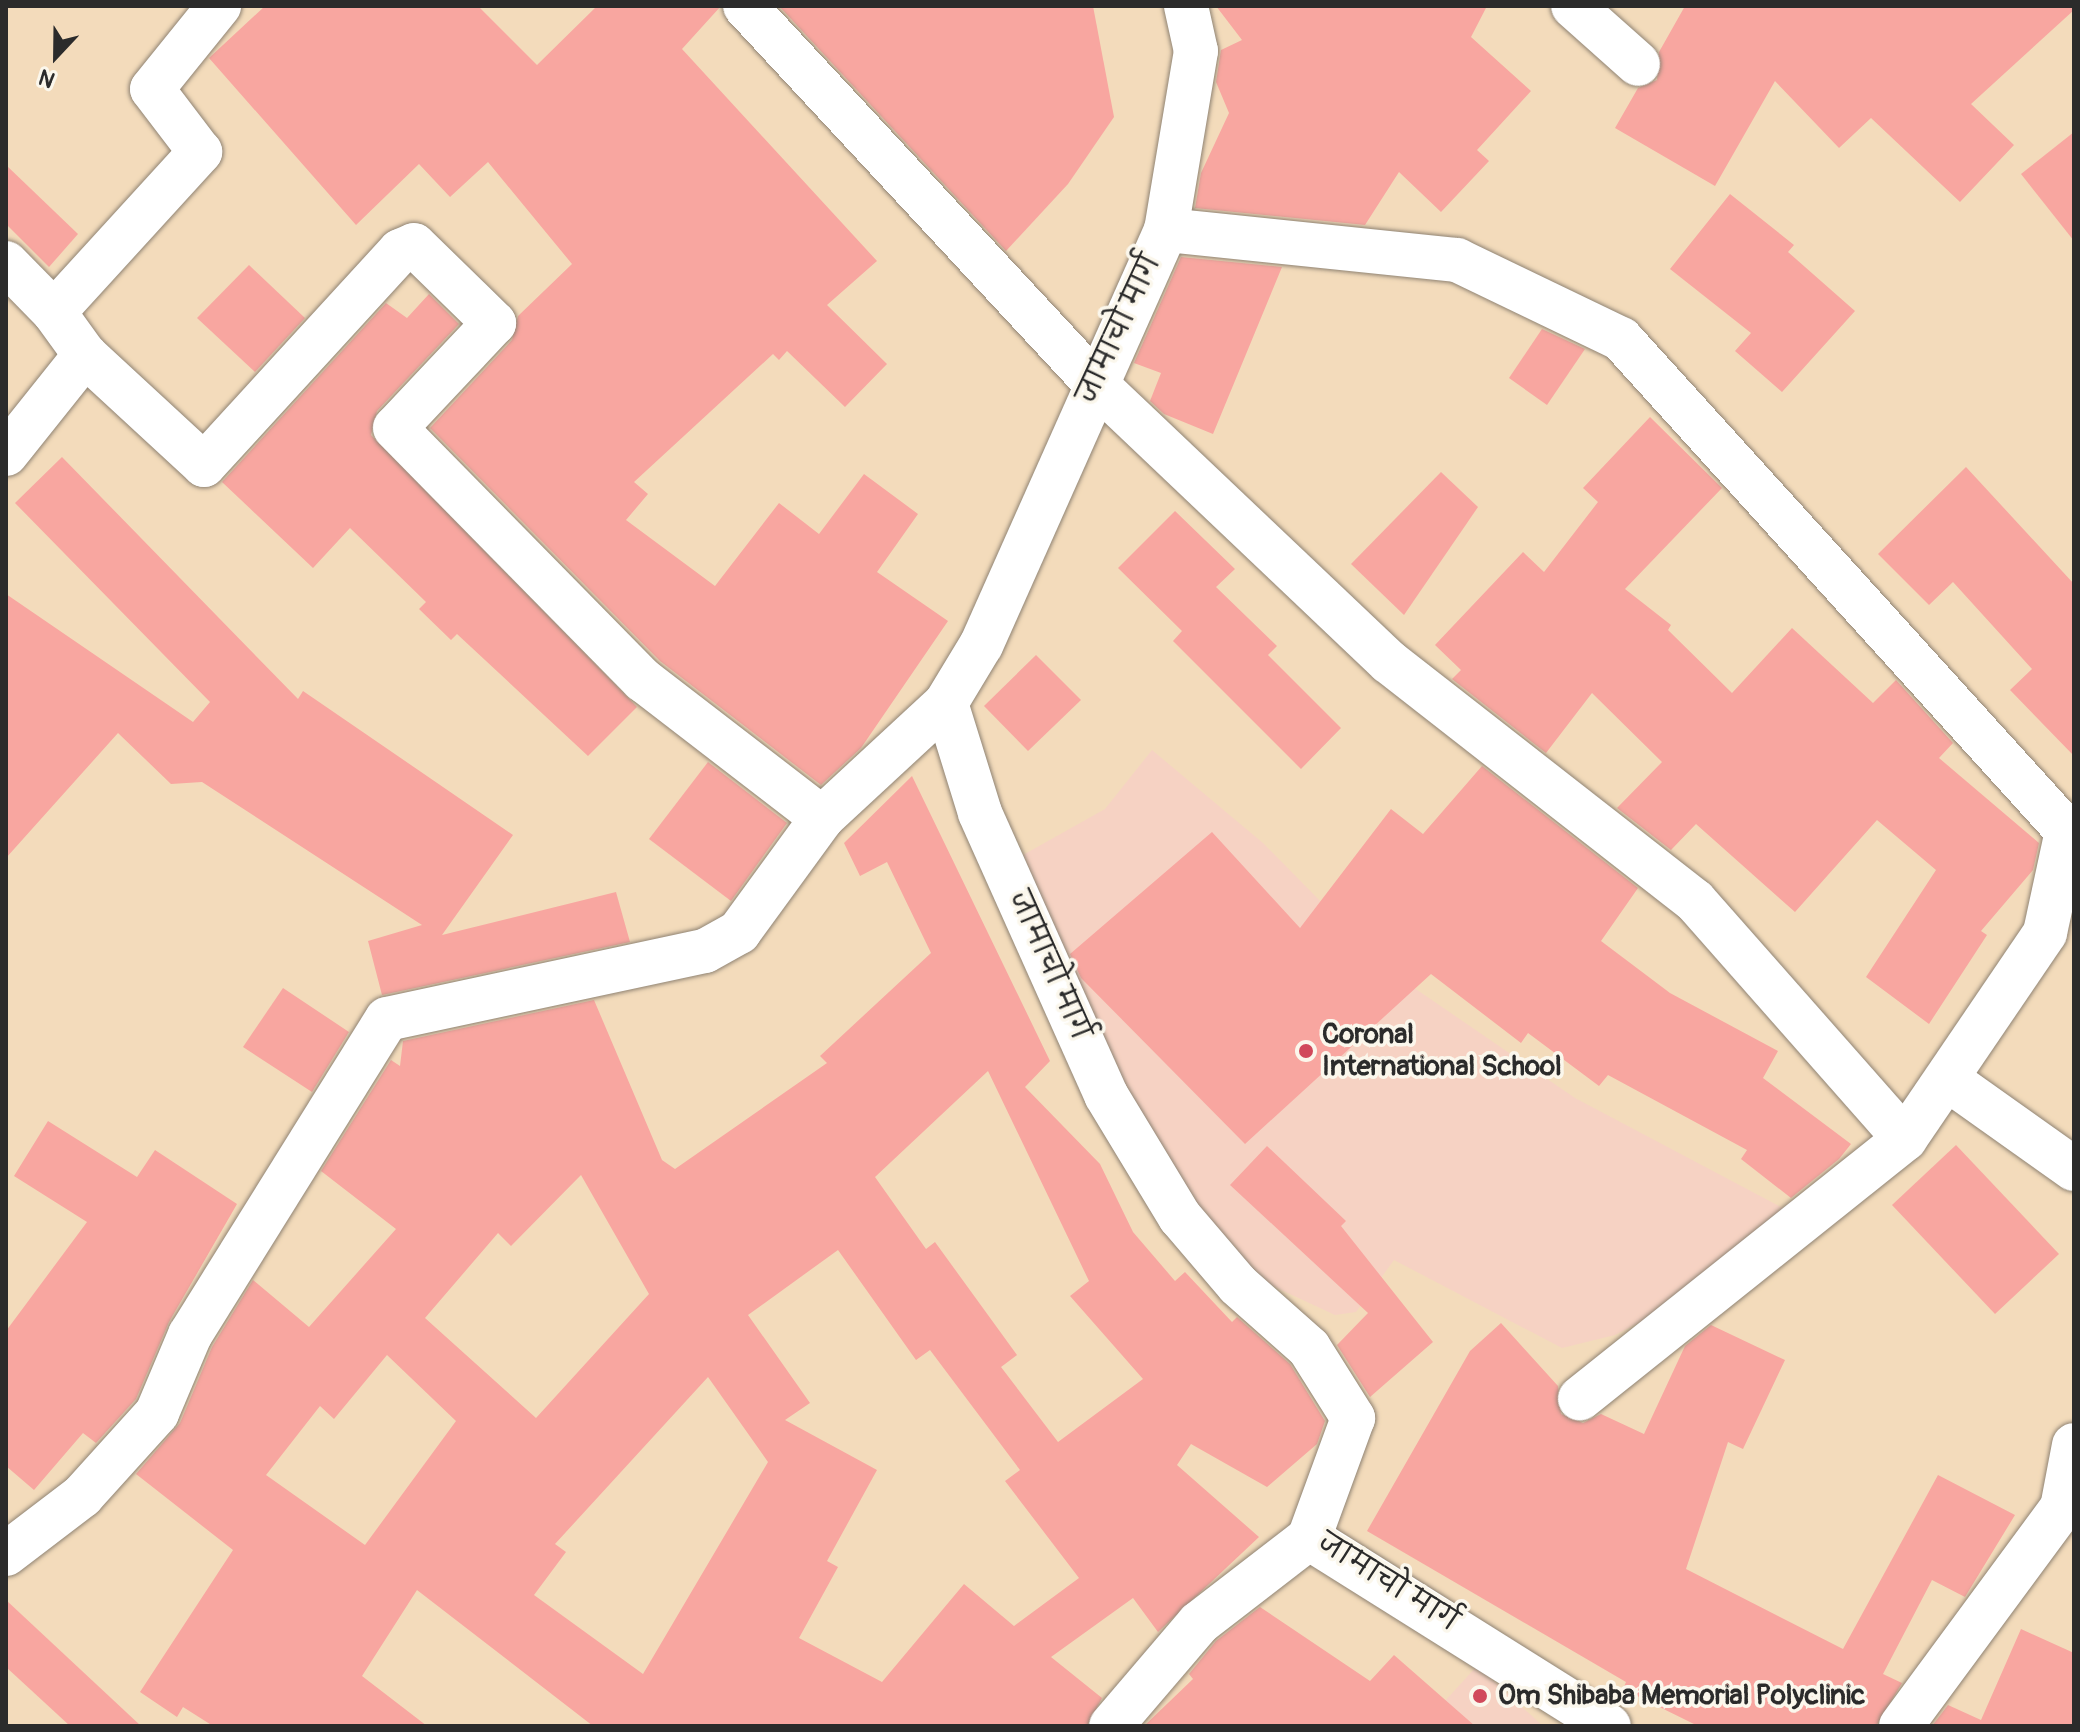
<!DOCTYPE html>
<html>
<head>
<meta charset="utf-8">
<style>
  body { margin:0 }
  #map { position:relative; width:2080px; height:1732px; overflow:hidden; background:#f3dbbb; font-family:Pangolin,"Playpen Sans Deva",sans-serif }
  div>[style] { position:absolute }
  .built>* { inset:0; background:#f6d2c3 }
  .building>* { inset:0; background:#f8a6a0 }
  .roads { filter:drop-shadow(0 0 2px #8f8373) drop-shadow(0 0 2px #8f8373) }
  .street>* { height:44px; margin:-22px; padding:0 22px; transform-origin:22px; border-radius:22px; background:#fff }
  .secondary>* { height:44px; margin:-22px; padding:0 22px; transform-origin:22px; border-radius:22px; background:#fff }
  .dots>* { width:22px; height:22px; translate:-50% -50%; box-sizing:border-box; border:4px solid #fbf7ec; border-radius:50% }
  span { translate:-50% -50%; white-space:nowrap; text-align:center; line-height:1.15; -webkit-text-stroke:7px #fbf7ec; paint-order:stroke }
  .street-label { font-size:28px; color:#2b2b2b }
  .poi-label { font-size:28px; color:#2b2b2b; font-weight:700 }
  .left { translate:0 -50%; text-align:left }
  .frame { position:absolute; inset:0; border:8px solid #2b2b2b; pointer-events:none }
  .north { position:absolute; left:16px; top:16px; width:80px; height:80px; -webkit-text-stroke:6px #fbf7ec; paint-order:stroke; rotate:202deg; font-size:22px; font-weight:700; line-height:32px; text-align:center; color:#2b2b2b }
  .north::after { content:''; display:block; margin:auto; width:28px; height:36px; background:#2b2b2b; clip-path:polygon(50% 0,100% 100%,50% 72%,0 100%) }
</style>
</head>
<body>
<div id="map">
  <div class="built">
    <i style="clip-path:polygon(1152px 750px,1263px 843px,1388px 970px,1575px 1098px,1798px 1216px,1711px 1285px,1615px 1335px,1562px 1348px,1394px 1260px,1356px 1312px,1335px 1315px,1260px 1280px,1179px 1226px,1023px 855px,1105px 809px)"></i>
    <i style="clip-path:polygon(1477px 1666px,1543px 1726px,1422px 1726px)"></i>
  </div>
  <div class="building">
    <i style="clip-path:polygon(265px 6px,478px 6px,537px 65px,597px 6px,721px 6px,682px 49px,877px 261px,827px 305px,887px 364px,845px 407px,787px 351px,779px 360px,773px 354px,634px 482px,648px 494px,626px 520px,715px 586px,779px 503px,819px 534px,864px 474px,918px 514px,877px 572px,948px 621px,861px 748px,821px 785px,660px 661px,430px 428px,512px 340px,518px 316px,572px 264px,488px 162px,450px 197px,419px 164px,356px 225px,209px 58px)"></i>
    <i style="clip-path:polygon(779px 6px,1093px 6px,1114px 117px,1068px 184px,1006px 251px)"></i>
    <i style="clip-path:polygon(1216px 6px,1487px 6px,1471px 37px,1531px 91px,1477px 150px,1489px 161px,1441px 212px,1399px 172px,1365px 225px,1195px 208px,1201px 173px,1229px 113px,1216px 82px,1221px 50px,1242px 40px)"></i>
    <i style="clip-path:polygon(1685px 6px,2074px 6px,2074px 10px,1971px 104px,2014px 145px,1960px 202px,1871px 118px,1839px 148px,1775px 81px,1715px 186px,1615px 128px,1638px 88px,1657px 80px,1659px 52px)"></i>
    <i style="clip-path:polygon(2074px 132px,2074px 241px,2021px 174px)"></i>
    <i style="clip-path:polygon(6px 165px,78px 234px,49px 267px,6px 224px)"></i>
    <i style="clip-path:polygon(1730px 194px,1794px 245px,1788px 252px,1855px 311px,1782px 392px,1735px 351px,1751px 333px,1670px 269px)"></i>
    <i style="clip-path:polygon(1181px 257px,1282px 267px,1213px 434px,1164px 414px,1150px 401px,1161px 373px,1134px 363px)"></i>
    <i style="clip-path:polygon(249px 265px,305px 318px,255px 372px,197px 318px)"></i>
    <i style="clip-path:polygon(429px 294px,459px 324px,377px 411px,371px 435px,637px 707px,588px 756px,457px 634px,451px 640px,419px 609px,426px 602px,350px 528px,313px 568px,222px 482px,386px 303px,407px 318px)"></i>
    <i style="clip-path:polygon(1542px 329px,1585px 349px,1547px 405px,1509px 378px)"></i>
    <i style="clip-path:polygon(1650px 417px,1722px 488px,1625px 589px,1671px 625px,1668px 630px,1732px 693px,1792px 628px,1873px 703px,1896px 680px,1953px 743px,1939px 758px,2039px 843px,2033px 870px,1981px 931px,1987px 935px,1929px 1024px,1866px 977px,1936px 870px,1877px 820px,1795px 912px,1696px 824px,1671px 850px,1617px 808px,1662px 762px,1592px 693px,1546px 753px,1452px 679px,1461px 670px,1435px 645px,1523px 552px,1544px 572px,1598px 502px,1583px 488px)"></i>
    <i style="clip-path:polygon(62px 457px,298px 699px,303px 691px,513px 835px,442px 935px,616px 892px,630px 942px,382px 995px,368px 941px,422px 925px,202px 782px,171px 784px,118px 733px,6px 858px,6px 594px,193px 722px,210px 702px,15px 503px)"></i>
    <i style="clip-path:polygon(1966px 467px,2074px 584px,2074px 756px,2010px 690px,2032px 669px,1953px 582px,1929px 605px,1878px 554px)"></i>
    <i style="clip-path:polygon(1441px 472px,1478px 507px,1404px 615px,1351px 564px)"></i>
    <i style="clip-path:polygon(1175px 511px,1235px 569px,1216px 587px,1277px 646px,1268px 655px,1341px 728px,1301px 769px,1173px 641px,1182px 631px,1118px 568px)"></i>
    <i style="clip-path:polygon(1036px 655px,1081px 700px,1028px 751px,984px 706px)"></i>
    <i style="clip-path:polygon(708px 762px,787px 823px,731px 901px,649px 839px)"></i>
    <i style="clip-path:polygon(1482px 766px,1638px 888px,1601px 941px,1670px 993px,1778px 1051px,1763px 1078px,1851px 1144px,1839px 1159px,1791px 1198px,1741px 1159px,1747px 1150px,1608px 1075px,1599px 1086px,1528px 1033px,1521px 1043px,1431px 974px,1245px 1144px,1081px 978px,1070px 954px,1212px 832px,1300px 928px,1391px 809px,1423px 834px)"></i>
    <i style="clip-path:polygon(evenodd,912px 776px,1050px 1061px,1025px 1087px,1100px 1164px,1133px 1232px,1175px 1281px,1185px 1272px,1232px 1322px,1237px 1317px,1290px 1364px,1325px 1421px,1317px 1444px,1267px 1487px,1191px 1444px,1177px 1465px,1259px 1537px,1158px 1632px,1133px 1598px,1051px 1657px,1102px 1698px,1087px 1726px,593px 1726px,417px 1590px,362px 1676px,427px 1726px,213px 1726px,183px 1707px,177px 1717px,140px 1692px,233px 1550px,136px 1474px,180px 1423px,212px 1347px,253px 1280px,309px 1327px,396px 1229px,321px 1171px,391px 1060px,400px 1066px,403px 1041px,594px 1000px,662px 1160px,675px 1169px,827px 1063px,820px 1056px,931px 953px,887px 862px,860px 876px,844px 843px,912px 776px,988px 1071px,1089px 1281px,1070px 1296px,1143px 1379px,1058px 1442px,1001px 1367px,1017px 1355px,935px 1242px,926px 1249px,875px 1177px,988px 1071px,912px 776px,581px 1175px,649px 1294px,536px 1418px,425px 1318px,498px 1233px,511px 1246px,581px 1175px,912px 776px,838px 1250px,916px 1360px,930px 1350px,1020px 1470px,1005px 1481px,1079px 1578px,1014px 1626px,964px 1584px,882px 1682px,799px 1638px,838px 1567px,827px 1561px,877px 1470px,785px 1420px,810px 1403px,748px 1315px,838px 1250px,912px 776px,387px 1355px,456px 1421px,365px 1545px,266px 1475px,320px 1406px,334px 1419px,387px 1355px,912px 776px,708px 1377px,768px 1462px,643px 1674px,534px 1595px,566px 1552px,555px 1544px,708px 1377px)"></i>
    <i style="clip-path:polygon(283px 988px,349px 1032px,312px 1092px,243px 1047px)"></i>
    <i style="clip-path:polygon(48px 1121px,137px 1177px,155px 1150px,237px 1204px,169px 1322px,136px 1399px,96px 1443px,83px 1433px,34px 1490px,6px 1466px,6px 1331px,87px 1222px,14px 1176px)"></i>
    <i style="clip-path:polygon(1956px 1145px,2059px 1254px,1995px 1314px,1892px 1205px)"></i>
    <i style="clip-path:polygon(1267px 1146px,1346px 1221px,1341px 1226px,1433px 1342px,1370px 1397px,1337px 1345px,1368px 1313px,1230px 1185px)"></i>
    <i style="clip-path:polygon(1501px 1323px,1558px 1386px,1561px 1414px,1583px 1423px,1601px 1414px,1644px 1434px,1685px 1346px,1711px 1325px,1785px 1360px,1743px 1449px,1728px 1442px,1686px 1569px,1843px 1649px,1938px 1475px,2015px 1515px,1965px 1597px,1932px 1580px,1883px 1674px,1902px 1683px,1876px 1726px,1698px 1726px,1623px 1689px,1626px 1682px,1367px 1531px,1470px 1351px)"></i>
    <i style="clip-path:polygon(6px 1600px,141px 1726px,70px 1726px,6px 1667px)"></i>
    <i style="clip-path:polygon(1260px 1607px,1370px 1681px,1394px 1655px,1475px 1726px,1144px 1726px,1193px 1679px,1189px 1674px,1216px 1641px)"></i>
    <i style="clip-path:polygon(2021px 1629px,2074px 1653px,2074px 1726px,1932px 1726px,1948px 1705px,1981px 1720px)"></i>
  </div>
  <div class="roads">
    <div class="street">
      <i style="left:745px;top:6px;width:514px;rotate:47.13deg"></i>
      <i style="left:1095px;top:383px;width:405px;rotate:43.5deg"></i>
      <i style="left:1389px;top:662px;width:388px;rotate:38deg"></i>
      <i style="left:1695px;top:901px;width:317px;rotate:48.6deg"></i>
      <i style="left:1573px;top:6px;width:87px;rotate:41.7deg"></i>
      <i style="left:1166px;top:230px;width:293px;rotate:5.9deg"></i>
      <i style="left:1457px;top:260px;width:182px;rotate:25.7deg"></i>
      <i style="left:1621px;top:339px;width:664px;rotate:47.81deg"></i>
      <i style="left:2067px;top:831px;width:104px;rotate:102.2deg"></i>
      <i style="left:2045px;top:933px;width:249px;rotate:124.2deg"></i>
      <i style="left:1905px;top:1139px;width:416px;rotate:141.4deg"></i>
      <i style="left:6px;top:263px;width:69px;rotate:45.6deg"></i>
      <i style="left:85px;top:355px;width:162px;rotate:42.7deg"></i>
      <i style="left:204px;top:465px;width:290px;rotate:-47.5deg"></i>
      <i style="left:400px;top:251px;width:15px;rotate:-23deg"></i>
      <i style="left:414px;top:245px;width:112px;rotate:44.3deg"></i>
      <i style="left:494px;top:323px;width:144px;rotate:133.3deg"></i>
      <i style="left:395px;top:428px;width:354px;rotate:45.5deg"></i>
      <i style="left:643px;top:680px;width:226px;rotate:37.6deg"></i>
      <i style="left:6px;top:454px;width:127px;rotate:-51.4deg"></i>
      <i style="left:85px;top:355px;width:53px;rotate:-125.8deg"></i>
      <i style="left:54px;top:312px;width:217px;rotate:-47.6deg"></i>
      <i style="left:200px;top:152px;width:79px;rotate:-127.3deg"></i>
      <i style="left:152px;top:89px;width:107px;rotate:-51.1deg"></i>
      <i style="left:1950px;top:1081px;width:152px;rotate:35.4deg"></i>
      <i style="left:6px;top:1554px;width:96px;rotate:-37.3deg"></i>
      <i style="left:82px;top:1496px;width:112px;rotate:-47.9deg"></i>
      <i style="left:157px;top:1413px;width:85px;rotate:-67.1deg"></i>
      <i style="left:190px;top:1335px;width:372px;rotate:-58.1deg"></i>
      <i style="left:387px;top:1019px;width:325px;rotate:-12.1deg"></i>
      <i style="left:705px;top:951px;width:39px;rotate:-29deg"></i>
      <i style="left:739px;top:932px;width:141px;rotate:-53.9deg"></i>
      <i style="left:822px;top:818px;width:169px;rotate:-42.8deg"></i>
      <i style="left:1111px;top:1726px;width:135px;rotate:-49.5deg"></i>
      <i style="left:1199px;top:1623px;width:139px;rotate:-37.7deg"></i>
      <i style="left:1901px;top:1726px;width:271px;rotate:-53.6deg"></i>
      <i style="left:2062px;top:1508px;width:64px;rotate:-79.2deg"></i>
    </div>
    <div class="secondary">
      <i style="left:1186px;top:6px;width:46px;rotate:77.5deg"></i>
      <i style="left:1196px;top:51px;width:181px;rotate:99.5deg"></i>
      <i style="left:1166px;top:230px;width:454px;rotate:114deg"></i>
      <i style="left:981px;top:645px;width:68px;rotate:121.1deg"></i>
      <i style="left:946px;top:703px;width:115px;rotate:72.8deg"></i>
      <i style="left:980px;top:813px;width:309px;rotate:65.9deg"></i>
      <i style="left:1106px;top:1095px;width:143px;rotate:58.8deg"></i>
      <i style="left:1180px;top:1217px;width:89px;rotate:49.5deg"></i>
      <i style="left:1238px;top:1285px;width:95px;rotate:41.6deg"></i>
      <i style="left:1309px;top:1348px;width:83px;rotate:57.8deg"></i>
      <i style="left:1353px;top:1418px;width:128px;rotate:110.1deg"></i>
      <i style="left:1309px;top:1538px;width:354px;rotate:32.1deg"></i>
    </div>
  </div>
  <div class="dots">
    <i style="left:1306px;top:1051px;background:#d1495b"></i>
    <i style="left:1480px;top:1696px;background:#d1495b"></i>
  </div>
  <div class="street-label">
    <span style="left:1120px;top:329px;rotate:-65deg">जामाचो मार्ग</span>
    <span style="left:1049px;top:966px;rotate:66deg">जामाचो मार्ग</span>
    <span style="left:1388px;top:1583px;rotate:32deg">जामाचो मार्ग</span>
  </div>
  <div class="poi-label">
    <span class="left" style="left:1322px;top:1051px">Coronal<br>International School</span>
    <span class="left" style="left:1498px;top:1696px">Om Shibaba Memorial Polyclinic</span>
  </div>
  <div class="frame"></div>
  <div class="north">N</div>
</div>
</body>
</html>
